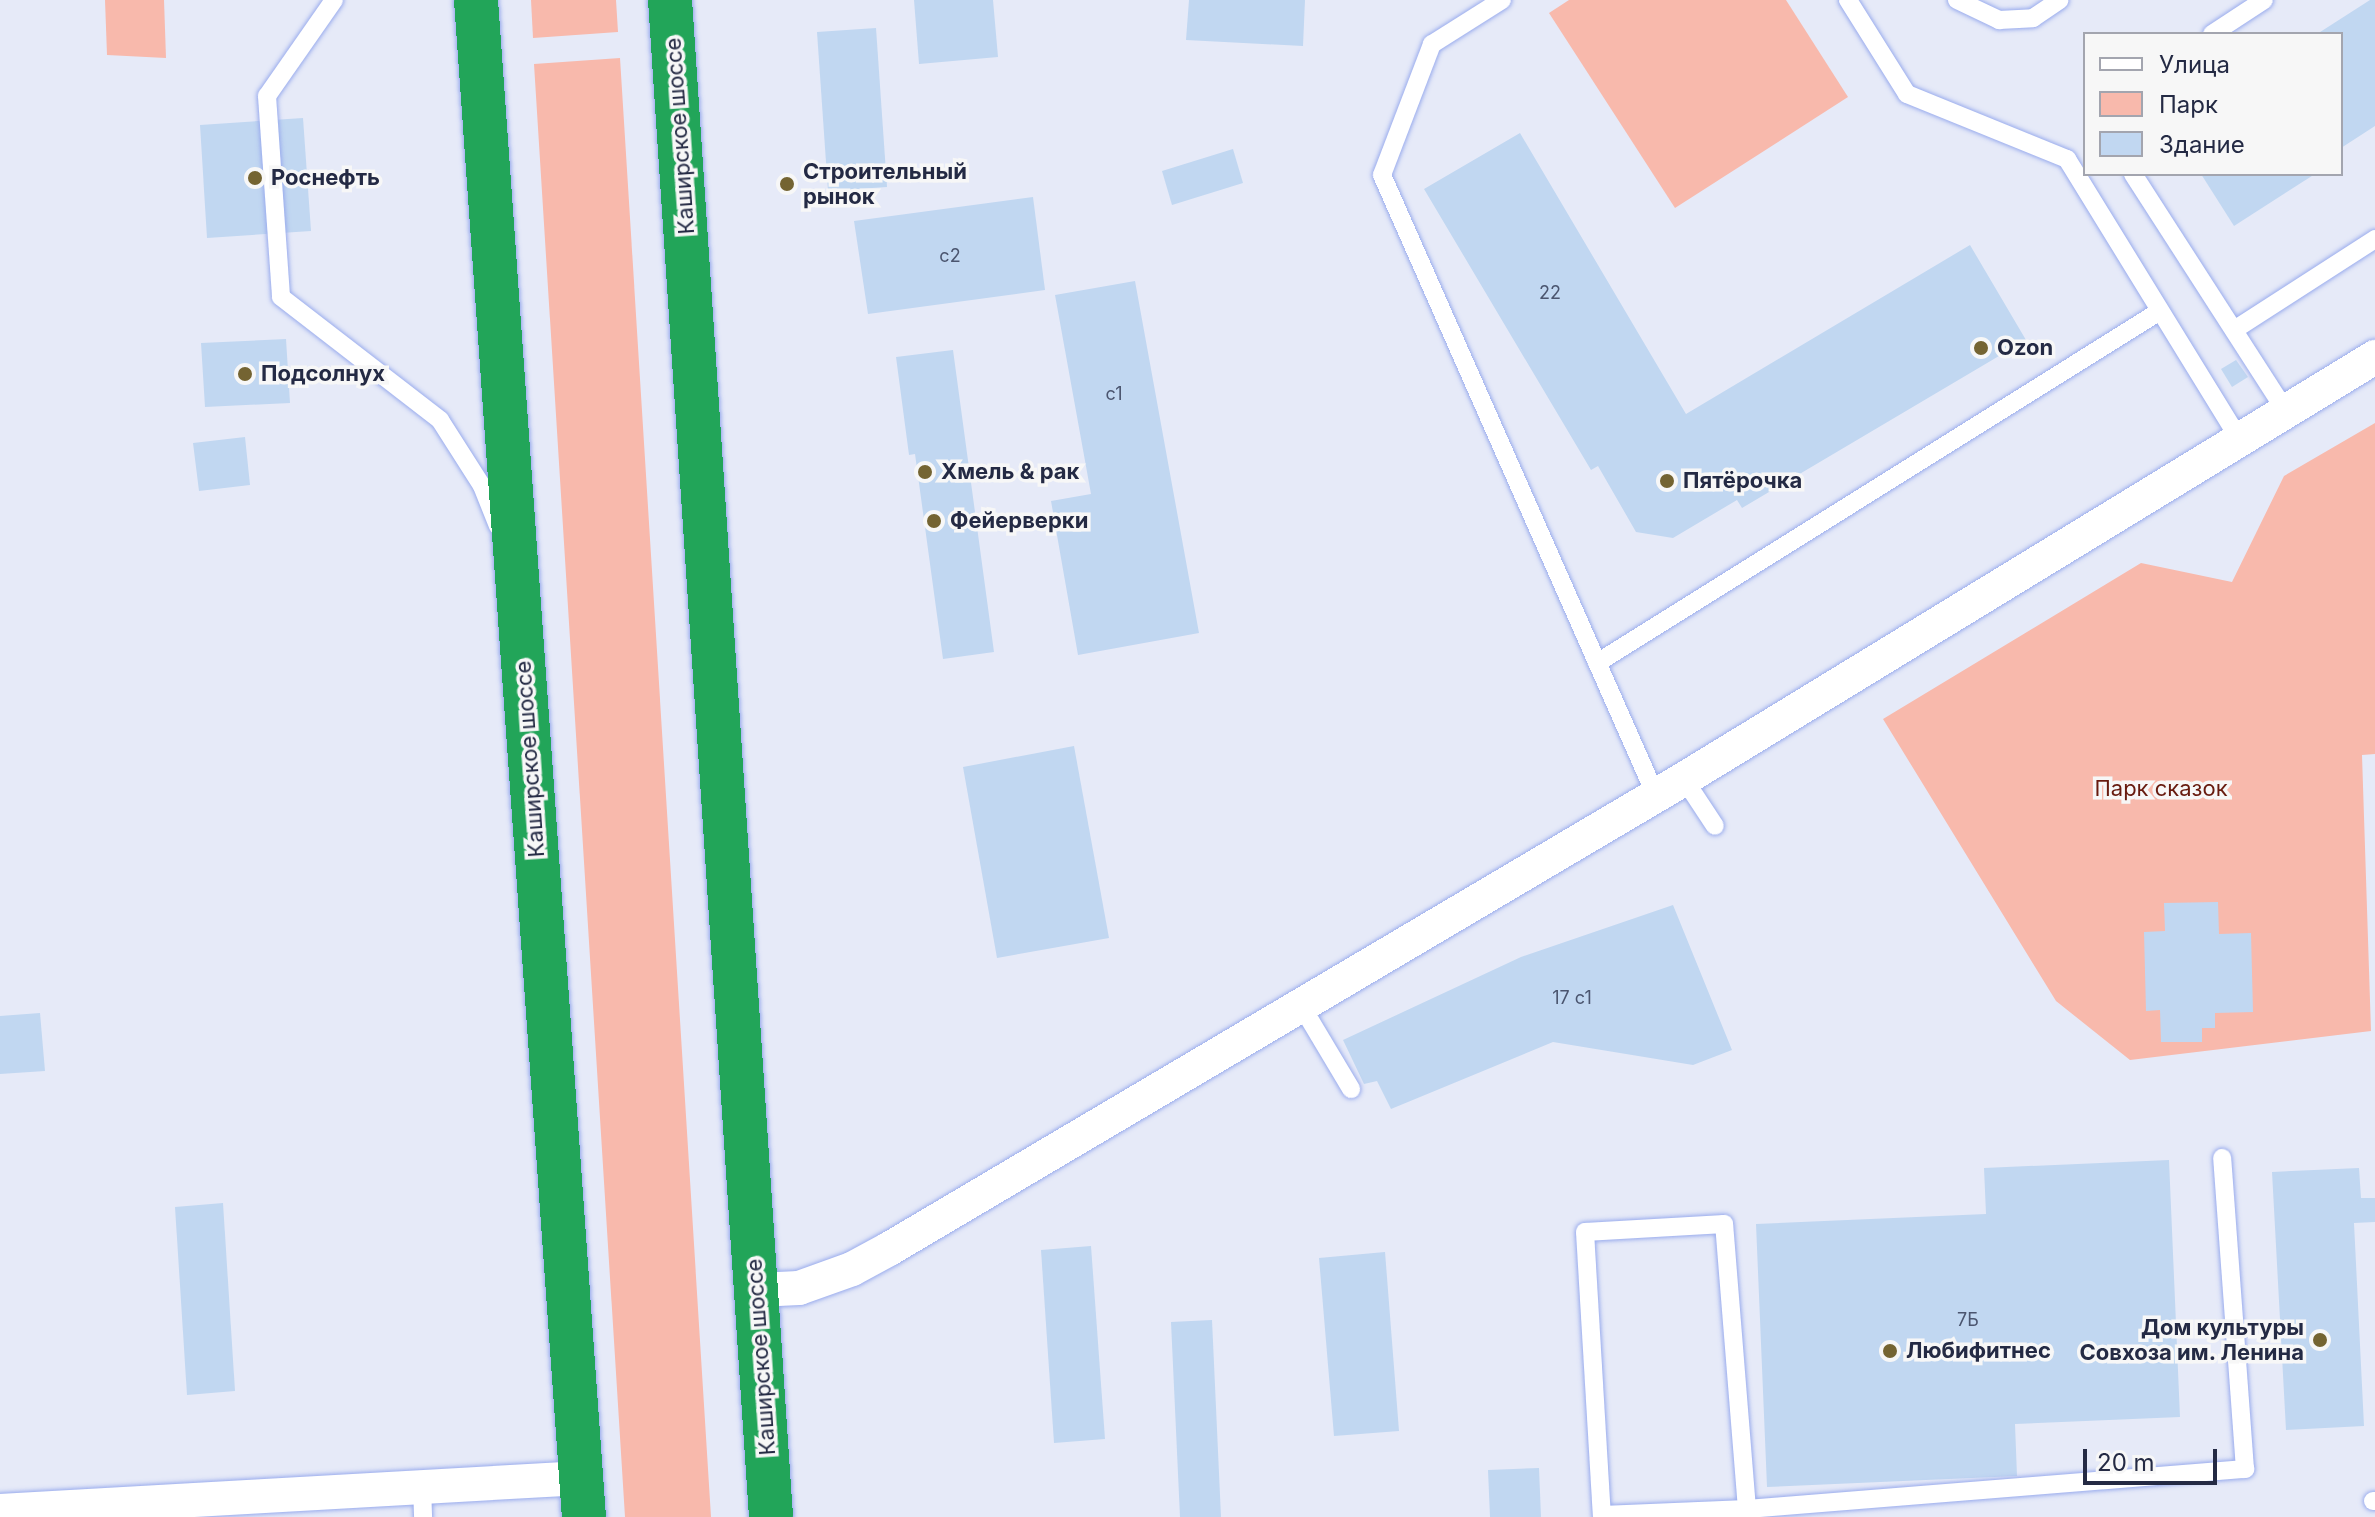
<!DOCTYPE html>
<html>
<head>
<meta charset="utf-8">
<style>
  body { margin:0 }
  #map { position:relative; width:2375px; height:1517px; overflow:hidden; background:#e6eaf8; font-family:Inter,sans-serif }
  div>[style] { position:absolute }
  .green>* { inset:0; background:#f8b9ac }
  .building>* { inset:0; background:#c1d7f1 }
  .roads { filter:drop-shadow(0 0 2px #9aaced) drop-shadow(0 0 2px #9aaced) }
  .lane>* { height:18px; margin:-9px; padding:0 9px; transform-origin:9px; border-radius:9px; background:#fff }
  .street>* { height:34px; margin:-17px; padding:0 17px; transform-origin:17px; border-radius:17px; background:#fff }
  .highway>* { height:44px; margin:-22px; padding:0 22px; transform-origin:22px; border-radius:22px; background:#22a559 }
  .dots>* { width:22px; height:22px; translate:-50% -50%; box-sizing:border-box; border:4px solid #f7f7f7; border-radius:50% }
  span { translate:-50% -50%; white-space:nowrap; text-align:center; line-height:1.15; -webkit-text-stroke:7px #f7f7f7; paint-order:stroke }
  .number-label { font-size:18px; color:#4b556f }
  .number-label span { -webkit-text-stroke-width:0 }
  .street-label { font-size:22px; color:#242a44 }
  .poi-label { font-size:22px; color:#242a44; font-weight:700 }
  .left { translate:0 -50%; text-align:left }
  .right { translate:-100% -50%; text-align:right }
  .park-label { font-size:22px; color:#681b0f }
  .legend { position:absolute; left:2083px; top:32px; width:260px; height:144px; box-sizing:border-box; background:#f7f7f7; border:2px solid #a3a5af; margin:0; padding:10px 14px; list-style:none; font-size:24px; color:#242a44 }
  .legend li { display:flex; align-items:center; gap:16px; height:40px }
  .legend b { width:40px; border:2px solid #a3a5af }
  .scale { position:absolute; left:2083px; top:1449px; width:134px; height:36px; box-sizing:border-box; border:4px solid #242a44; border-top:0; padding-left:10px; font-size:24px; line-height:28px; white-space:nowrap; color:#242a44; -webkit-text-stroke:6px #f7f7f7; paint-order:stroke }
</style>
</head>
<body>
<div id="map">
  <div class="green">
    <i style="clip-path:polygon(105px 0,164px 0,166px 58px,107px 55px)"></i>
    <i style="clip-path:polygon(531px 0,616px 0,618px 32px,533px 38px)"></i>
    <i style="clip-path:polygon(1569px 0,1786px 0,1848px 97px,1675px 208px,1549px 13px)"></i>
    <i style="clip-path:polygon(620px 58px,711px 1517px,625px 1517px,534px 64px)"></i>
    <i style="clip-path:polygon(2375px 423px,2375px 754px,2362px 755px,2371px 1031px,2130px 1060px,2056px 1001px,1883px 719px,2141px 563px,2232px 582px,2284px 476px)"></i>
  </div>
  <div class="building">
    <i style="clip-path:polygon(914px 0,993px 0,998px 57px,919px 64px)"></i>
    <i style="clip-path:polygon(1189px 0,1305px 0,1303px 46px,1186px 40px)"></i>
    <i style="clip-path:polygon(2370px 0,2375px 0,2375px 126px,2341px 148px,2341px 34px,2317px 34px)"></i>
    <i style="clip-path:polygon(876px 28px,887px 187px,828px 191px,817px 32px)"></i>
    <i style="clip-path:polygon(303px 118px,311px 231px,207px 238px,200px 125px)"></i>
    <i style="clip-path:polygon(1520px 133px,1686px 414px,1970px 245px,2026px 340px,1742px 508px,1737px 500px,1673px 538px,1636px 532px,1598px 466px,1591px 470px,1424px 189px)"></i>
    <i style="clip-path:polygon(1233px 149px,1243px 183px,1172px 205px,1162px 171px)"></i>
    <i style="clip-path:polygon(2201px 174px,2315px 174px,2234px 226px)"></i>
    <i style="clip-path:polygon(1033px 197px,1045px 290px,868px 314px,854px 221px)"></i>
    <i style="clip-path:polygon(1135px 281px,1199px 633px,1078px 655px,1051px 501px,1091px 494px,1055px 295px)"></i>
    <i style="clip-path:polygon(286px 339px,290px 403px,205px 407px,201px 343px)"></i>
    <i style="clip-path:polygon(953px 350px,994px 652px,943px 659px,915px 454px,909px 455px,896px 357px)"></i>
    <i style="clip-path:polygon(2236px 360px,2248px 377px,2232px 387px,2221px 369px)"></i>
    <i style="clip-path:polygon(245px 437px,250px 485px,199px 491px,193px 443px)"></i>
    <i style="clip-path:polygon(1074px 746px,1109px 938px,997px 958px,963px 767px)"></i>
    <i style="clip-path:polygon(2218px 902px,2219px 934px,2251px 933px,2253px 1012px,2215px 1013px,2215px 1028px,2202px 1028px,2202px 1042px,2161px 1042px,2160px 1010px,2146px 1011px,2144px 932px,2165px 931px,2164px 903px)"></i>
    <i style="clip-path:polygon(1673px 905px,1732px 1050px,1693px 1065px,1553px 1042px,1391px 1109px,1377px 1081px,1364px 1084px,1343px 1040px,1521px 957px)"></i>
    <i style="clip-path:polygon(40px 1013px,45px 1071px,0 1074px,0 1016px)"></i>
    <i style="clip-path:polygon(2169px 1160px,2180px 1417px,2015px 1424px,2017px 1476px,1767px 1487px,1756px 1224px,1986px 1214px,1984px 1168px)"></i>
    <i style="clip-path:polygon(2359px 1168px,2361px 1198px,2375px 1198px,2375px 1222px,2354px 1223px,2364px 1426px,2286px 1430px,2272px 1172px)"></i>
    <i style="clip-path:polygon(223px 1203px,235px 1391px,187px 1395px,175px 1207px)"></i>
    <i style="clip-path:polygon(1091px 1246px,1105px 1439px,1054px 1443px,1041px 1250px)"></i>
    <i style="clip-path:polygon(1385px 1252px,1399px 1431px,1334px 1436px,1319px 1258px)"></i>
    <i style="clip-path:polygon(1212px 1320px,1221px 1517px,1180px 1517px,1171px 1322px)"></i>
    <i style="clip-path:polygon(1539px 1468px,1541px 1517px,1490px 1517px,1488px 1470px)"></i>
  </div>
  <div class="roads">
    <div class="lane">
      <i style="left:334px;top:0;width:117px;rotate:124.9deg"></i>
      <i style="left:267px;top:96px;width:201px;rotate:86deg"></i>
      <i style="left:281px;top:297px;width:201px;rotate:37.7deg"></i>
      <i style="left:440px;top:420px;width:78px;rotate:57.5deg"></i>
      <i style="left:482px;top:486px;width:43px;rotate:68.2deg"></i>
      <i style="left:1502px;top:0;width:83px;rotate:147.8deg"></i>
      <i style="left:1432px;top:44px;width:140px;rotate:110.9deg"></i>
      <i style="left:1382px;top:175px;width:679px;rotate:66.19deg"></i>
      <i style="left:1848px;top:0;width:111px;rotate:57.9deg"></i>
      <i style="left:1907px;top:94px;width:173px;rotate:22.1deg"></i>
      <i style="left:2067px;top:159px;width:329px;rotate:58.4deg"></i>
      <i style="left:1957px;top:0;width:47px;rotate:25.5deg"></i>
      <i style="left:1999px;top:20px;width:34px;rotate:-3deg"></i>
      <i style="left:2033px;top:18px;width:32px;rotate:-34deg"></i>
      <i style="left:2212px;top:34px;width:62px;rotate:-33.2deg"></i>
      <i style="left:2133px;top:174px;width:282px;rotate:57.2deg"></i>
      <i style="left:2234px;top:330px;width:168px;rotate:-32.8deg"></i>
      <i style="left:1597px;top:663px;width:664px;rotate:-32.01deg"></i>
      <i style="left:1684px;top:779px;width:56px;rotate:56.6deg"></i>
      <i style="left:1301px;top:1005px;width:98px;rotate:59.2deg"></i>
      <i style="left:422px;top:1486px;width:31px;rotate:88deg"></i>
      <i style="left:2373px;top:1501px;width:2px"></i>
      <i style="left:1747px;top:1509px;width:286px;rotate:-94.6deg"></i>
      <i style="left:1724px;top:1224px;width:139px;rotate:176.7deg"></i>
      <i style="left:1585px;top:1232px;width:284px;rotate:86.6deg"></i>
      <i style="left:1602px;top:1515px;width:145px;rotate:-2.4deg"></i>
      <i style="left:1747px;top:1509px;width:500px;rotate:-4.6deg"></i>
      <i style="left:2245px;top:1469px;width:312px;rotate:-94.2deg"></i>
    </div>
    <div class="street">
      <i style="left:757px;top:1290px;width:42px;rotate:-2.7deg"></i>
      <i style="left:799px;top:1288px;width:56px;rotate:-19.7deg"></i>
      <i style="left:852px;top:1269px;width:42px;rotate:-28.4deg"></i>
      <i style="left:889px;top:1249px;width:924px;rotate:-30.59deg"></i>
      <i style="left:1684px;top:779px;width:810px;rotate:-31.41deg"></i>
      <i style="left:0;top:1511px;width:583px;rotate:-3.25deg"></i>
    </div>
    <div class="highway">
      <i style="left:476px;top:0;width:1521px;rotate:85.93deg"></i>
      <i style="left:670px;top:0;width:1520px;rotate:86.19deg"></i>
    </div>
  </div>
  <div class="dots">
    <i style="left:255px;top:178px;background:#746432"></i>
    <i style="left:787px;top:184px;background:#746432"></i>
    <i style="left:1981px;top:348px;background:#746432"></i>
    <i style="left:245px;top:374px;background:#746432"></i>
    <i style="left:925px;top:472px;background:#746432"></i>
    <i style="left:1667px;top:481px;background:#746432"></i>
    <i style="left:934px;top:521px;background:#746432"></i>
    <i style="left:2320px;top:1340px;background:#746432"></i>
    <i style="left:1890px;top:1351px;background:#746432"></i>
  </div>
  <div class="number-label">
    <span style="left:950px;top:256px">с2</span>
    <span style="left:1550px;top:293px">22</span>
    <span style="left:1114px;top:394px">с1</span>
    <span style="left:1572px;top:998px">17 с1</span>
    <span style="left:1968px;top:1320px">7Б</span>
  </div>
  <div class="street-label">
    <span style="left:680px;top:136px;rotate:-94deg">Каширское шоссе</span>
    <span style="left:530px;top:759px;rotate:-94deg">Каширское шоссе</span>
    <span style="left:761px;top:1357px;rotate:-94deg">Каширское шоссе</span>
  </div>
  <div class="poi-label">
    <span class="left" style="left:803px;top:184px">Строительный<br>рынок</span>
    <span class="left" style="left:271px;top:178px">Роснефть</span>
    <span class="left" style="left:1997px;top:348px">Ozon</span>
    <span class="left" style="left:261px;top:374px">Подсолнух</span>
    <span class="left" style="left:941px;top:472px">Хмель &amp; рак</span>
    <span class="left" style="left:1683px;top:481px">Пятёрочка</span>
    <span class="left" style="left:950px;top:521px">Фейерверки</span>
    <span class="right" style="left:2304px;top:1340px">Дом культуры<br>Совхоза им. Ленина</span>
    <span class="left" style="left:1906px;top:1351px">Любифитнес</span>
  </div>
  <div class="park-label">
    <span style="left:2161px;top:789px">Парк сказок</span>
  </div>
  <ul class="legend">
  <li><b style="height:10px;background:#fff"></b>Улица</li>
  <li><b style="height:22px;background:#f8b9ac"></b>Парк</li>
  <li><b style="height:22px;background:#c1d7f1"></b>Здание</li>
  </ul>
  <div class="scale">20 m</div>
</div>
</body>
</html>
